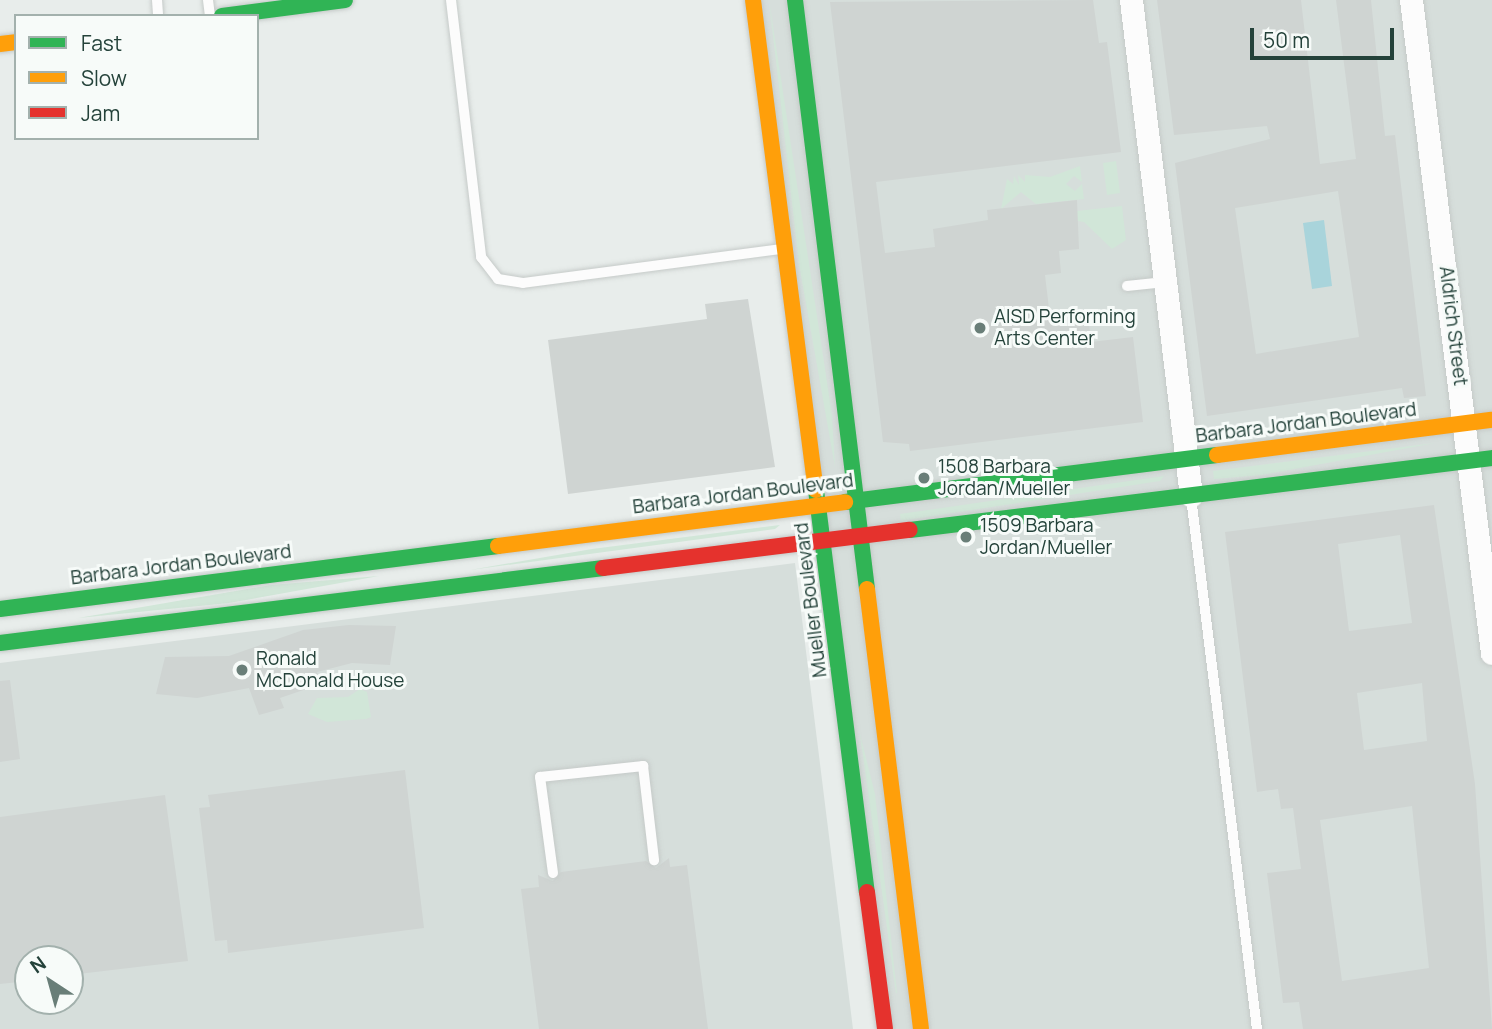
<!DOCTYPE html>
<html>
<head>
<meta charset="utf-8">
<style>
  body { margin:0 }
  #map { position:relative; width:1492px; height:1029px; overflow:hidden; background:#e8edeb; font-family:Manrope,sans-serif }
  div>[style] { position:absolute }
  .built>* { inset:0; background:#d6dedb }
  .green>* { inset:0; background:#d1e6d8 }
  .water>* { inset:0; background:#a9d4db }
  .building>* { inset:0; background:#cfd4d2 }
  .roads { filter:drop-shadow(0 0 2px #c5cac8) drop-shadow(0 0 2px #c5cac8) }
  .lane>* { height:10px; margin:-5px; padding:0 5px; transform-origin:5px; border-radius:5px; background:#fcfcfc }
  .street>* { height:23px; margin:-11.5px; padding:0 11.5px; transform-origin:11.5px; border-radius:11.5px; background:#fcfcfc }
  .fast>* { height:16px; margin:-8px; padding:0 8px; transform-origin:8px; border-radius:8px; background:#30b455 }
  .slow>* { height:16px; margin:-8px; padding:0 8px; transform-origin:8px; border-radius:8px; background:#ff9f0a }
  .jam>* { height:16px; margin:-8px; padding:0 8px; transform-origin:8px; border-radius:8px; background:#e5322d }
  .dots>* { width:19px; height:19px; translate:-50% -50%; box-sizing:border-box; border:4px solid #f7fbf9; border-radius:50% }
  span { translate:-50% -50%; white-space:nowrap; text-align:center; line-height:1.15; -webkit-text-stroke:6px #f7fbf9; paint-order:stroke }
  .poi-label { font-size:19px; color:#24423a }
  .left { translate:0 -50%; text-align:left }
  .street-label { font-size:19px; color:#24423a }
  .legend { position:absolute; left:14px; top:14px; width:245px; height:126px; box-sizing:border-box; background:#f7fbf9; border:2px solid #a3b1ad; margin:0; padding:9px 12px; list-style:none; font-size:21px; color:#24423a }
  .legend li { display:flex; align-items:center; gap:14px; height:35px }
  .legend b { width:35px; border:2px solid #a3b1ad }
  .north { position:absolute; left:14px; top:945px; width:70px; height:70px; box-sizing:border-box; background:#f7fbf9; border:2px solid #a3b1ad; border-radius:50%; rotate:324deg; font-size:19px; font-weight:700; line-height:28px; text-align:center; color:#24423a }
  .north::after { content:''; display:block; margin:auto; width:24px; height:32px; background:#697e78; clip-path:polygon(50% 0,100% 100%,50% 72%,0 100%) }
  .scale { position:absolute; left:1250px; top:28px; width:144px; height:32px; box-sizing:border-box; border:4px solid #24423a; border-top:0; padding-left:9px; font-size:21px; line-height:24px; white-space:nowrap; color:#24423a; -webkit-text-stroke:5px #f7fbf9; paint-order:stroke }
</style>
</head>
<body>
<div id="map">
  <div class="built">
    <i style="clip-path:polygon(760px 0,1492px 0,1492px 1029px,885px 1029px)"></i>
    <i style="clip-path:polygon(evenodd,795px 563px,853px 1029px,0 1029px,0 663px,795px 563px,28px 959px,70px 959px,70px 1001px,28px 1001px,28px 959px)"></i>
  </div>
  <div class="green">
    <i style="clip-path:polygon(769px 0,832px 415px,835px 467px,799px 264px)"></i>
    <i style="clip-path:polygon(1116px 161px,1120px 193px,1107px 195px,1103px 163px)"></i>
    <i style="clip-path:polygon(1080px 166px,1082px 182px,1074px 176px,1066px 184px,1075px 191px,1082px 184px,1084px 199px,1036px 204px,1021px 192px,1001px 209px,1007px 179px,1013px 184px,1014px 176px,1019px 185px,1018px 175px,1025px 182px,1025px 175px,1050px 177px)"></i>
    <i style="clip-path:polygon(1122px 206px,1126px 240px,1112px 249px,1084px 222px,1041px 215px)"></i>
    <i style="clip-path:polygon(1435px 443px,1262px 475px,1214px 479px,1213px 471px)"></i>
    <i style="clip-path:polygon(1164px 476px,1160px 481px,901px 521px,900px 514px)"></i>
    <i style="clip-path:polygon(780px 525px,775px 529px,470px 570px,592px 549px)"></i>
    <i style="clip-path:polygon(379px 576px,229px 603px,78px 618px,271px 585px)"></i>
    <i style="clip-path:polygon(360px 689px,367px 692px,371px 717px,366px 719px,327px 722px,308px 714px,317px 698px,348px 697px)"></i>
    <i style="clip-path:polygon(860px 734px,875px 794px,897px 993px,896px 993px)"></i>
  </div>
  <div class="water">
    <i style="clip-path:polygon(1324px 220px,1332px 286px,1312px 289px,1303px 223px)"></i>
  </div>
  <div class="building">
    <i style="clip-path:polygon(1093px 0,1099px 43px,1107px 42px,1121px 152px,876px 182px,881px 222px,885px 253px,935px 247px,933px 229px,988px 220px,987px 210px,1077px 200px,1079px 249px,1059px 251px,1061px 273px,1045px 275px,1050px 317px,1088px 312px,1091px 342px,1133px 337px,1143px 422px,910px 451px,909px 444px,883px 442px,830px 2px)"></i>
    <i style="clip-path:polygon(evenodd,1157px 0,1301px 0,1320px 164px,1356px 159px,1336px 0,1371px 0,1385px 136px,1395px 135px,1426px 396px,1404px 398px,1402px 388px,1207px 416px,1175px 163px,1270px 139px,1267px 126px,1174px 135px,1157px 0,1338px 191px,1359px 337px,1256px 354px,1235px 208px,1338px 191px)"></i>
    <i style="clip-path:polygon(748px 299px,775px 467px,568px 494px,548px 340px,707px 319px,705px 304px)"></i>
    <i style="clip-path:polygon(evenodd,1434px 505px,1475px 784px,1492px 1029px,1303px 1029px,1299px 1002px,1283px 1003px,1267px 873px,1301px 869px,1293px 808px,1281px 809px,1278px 789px,1257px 792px,1225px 532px,1434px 505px,1400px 535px,1412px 623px,1349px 631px,1338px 544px,1400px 535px,1434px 505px,1422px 683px,1427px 741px,1364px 750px,1357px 693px,1422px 683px,1434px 505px,1412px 806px,1429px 968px,1342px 981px,1320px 820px,1412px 806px)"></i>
    <i style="clip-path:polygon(349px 625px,396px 626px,390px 665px,352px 663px,317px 672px,321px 684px,280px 698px,284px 708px,259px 715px,249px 688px,197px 698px,156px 694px,165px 657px,229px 656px,303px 630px)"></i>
    <i style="clip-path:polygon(10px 680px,20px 759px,0 762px,0 681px)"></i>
    <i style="clip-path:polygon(405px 770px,424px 928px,228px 953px,227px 940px,215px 941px,199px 808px,210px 807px,208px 795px)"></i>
    <i style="clip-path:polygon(165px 795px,188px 961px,70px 975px,70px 959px,28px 959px,28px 981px,0 984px,0 817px)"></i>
    <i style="clip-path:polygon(669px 858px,670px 867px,687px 865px,708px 1029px,539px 1029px,521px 889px,539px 887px,538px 875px,553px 881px,561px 872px,646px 861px,656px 868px)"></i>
  </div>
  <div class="roads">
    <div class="lane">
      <i style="left:157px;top:0;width:16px;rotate:86deg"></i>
      <i style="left:208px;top:0;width:16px;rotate:83deg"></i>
      <i style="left:451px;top:0;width:259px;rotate:83.3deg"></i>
      <i style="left:481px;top:257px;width:28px;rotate:52deg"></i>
      <i style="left:498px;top:279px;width:25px;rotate:9deg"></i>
      <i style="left:523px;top:283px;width:260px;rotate:-7.5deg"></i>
      <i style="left:1127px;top:286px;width:38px;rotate:-6deg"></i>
      <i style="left:1191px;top:497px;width:536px;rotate:82.93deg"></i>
      <i style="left:553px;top:873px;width:97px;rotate:-97.7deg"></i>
      <i style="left:540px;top:777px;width:104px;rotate:-6.1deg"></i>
      <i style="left:643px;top:766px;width:95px;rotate:83.3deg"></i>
    </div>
    <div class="street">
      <i style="left:1131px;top:0;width:499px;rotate:83.1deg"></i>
      <i style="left:1411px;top:0;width:658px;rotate:82.93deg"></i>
    </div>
    <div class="fast">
      <i style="left:795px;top:0;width:593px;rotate:83.03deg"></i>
      <i style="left:222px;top:16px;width:124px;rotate:-7.4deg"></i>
      <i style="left:816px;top:490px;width:405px;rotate:82.8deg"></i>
      <i style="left:845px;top:502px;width:375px;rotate:-7.2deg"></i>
      <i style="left:910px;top:530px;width:586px;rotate:-7.05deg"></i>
      <i style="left:0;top:609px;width:502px;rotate:-7.21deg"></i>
      <i style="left:0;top:643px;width:608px;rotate:-7.09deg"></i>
    </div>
    <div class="slow">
      <i style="left:753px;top:0;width:494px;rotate:82.7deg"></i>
      <i style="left:0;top:44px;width:16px;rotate:-7deg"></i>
      <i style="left:1217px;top:455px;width:277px;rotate:-7.3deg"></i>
      <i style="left:498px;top:546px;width:350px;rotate:-7.2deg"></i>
      <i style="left:867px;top:589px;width:443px;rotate:83deg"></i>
    </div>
    <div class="jam">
      <i style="left:603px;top:568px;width:309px;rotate:-7.1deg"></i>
      <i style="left:867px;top:892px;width:138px;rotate:82.5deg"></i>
    </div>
  </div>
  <div class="dots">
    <i style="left:980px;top:328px;background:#697e78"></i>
    <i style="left:924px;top:478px;background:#697e78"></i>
    <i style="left:966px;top:537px;background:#697e78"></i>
    <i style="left:242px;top:670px;background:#697e78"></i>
  </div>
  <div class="poi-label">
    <span class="left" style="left:994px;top:328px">AISD Performing<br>Arts Center</span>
    <span class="left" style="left:938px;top:478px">1508 Barbara<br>Jordan/Mueller</span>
    <span class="left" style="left:980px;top:537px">1509 Barbara<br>Jordan/Mueller</span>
    <span class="left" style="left:256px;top:670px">Ronald<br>McDonald House</span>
  </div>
  <div class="street-label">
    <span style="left:1453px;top:326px;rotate:83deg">Aldrich Street</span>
    <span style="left:1306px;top:423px;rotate:-7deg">Barbara Jordan Boulevard</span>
    <span style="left:743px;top:494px;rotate:-7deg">Barbara Jordan Boulevard</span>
    <span style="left:181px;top:565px;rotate:-7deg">Barbara Jordan Boulevard</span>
    <span style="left:811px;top:600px;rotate:-97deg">Mueller Boulevard</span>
  </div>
  <ul class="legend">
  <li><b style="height:9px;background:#30b455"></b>Fast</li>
  <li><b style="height:9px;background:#ff9f0a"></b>Slow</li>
  <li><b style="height:9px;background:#e5322d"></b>Jam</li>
  </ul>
  <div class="north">N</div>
  <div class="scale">50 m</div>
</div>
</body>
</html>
